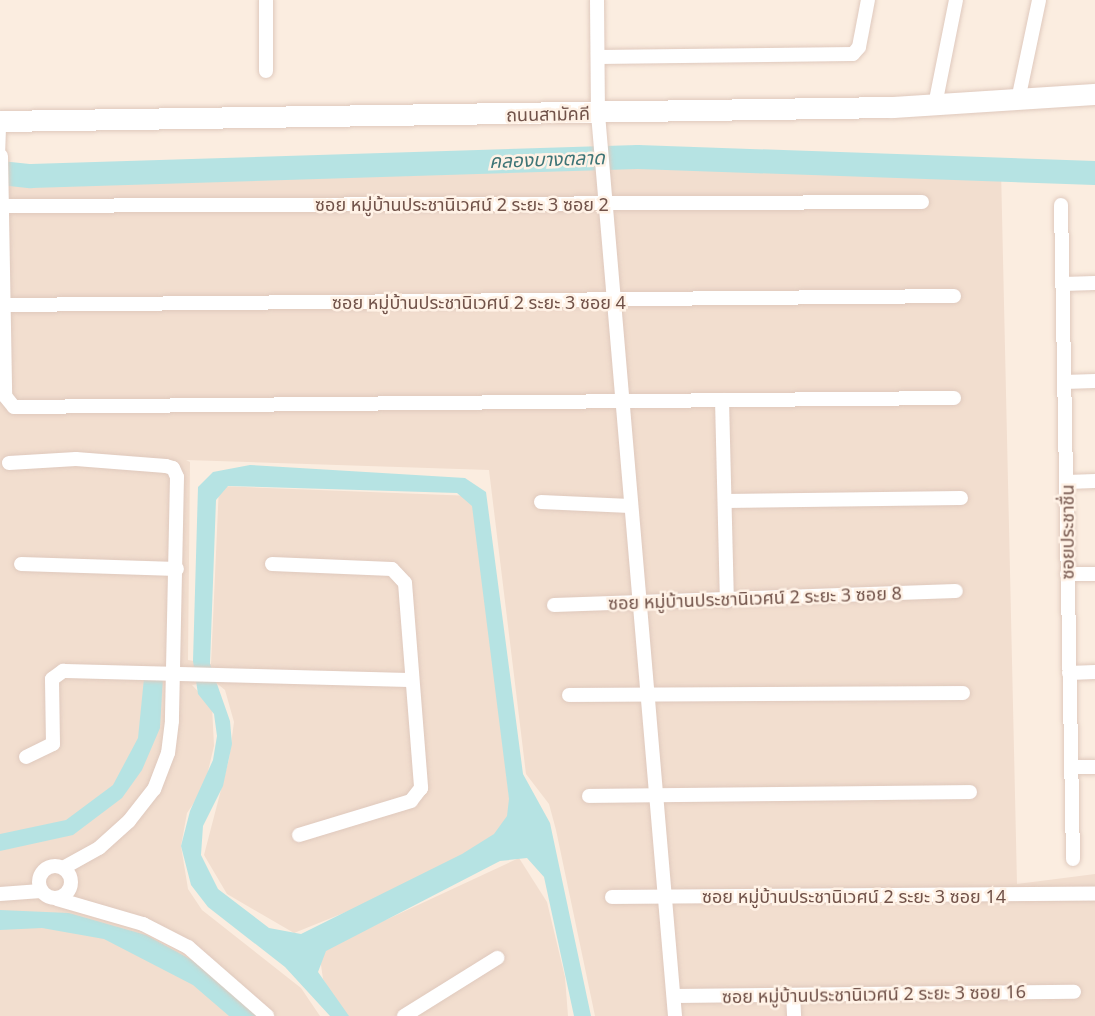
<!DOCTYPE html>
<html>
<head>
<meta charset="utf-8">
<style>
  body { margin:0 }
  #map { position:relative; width:1095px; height:1016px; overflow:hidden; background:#fbede0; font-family:"Noto Sans","Noto Sans Thai",sans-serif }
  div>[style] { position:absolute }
  .residential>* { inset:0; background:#f2decf }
  .water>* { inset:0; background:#b6e3e3 }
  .river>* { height:24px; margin:-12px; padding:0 12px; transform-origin:12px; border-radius:12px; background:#b6e3e3 }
  .roads { filter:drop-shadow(0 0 2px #dfc9bd) drop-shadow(0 0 2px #dfc9bd) }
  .service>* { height:7px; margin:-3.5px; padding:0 3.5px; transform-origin:3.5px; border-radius:3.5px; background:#fff }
  .minor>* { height:14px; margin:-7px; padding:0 7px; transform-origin:7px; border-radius:7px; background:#fff }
  .minor>.ring { margin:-7px; padding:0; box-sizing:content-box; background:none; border:14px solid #fff; border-radius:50% }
  .secondary>* { height:21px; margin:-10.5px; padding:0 10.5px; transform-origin:10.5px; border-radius:10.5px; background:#fff }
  span { translate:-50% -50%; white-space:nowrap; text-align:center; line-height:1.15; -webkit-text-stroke:5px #fff2e6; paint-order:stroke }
  .street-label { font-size:18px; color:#715249 }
  .water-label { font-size:19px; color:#3d7476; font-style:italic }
</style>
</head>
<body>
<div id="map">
  <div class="residential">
    <i style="clip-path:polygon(638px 157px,1001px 169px,1017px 884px,1095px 874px,1095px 1016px,595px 1016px,556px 830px,549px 804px,526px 774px,489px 470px,186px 460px,190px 462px,188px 660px,211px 664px,219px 486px,473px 496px,512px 821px,470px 862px,294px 933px,227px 894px,204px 855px,229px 759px,234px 722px,225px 690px,214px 681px,192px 685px,212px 706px,214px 746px,204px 788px,187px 813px,181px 846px,188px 889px,202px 910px,301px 988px,320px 1016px,0 1016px,0 173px,31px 176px)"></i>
    <i style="clip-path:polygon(519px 858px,547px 902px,565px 977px,568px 1016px,346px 1016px,323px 979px,319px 951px)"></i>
  </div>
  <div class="water">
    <i style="clip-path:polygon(evenodd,250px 465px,465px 478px,486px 492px,523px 774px,550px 823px,591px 1016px,574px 1016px,544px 877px,527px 858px,500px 861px,326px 951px,318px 972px,349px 1016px,330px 1016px,285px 967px,208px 907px,191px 885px,181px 846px,190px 811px,213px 760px,217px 736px,214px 714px,198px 694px,193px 661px,198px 487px,213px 472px,250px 465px,228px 486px,457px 493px,472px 506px,509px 799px,507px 816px,494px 834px,462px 854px,301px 934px,269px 928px,218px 889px,201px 855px,203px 826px,223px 786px,232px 744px,230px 721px,210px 664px,216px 500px,228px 486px)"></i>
    <i style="clip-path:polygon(144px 678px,163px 678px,160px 728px,142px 770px,122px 798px,73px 835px,0 851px,0 834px,66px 820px,113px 785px,138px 738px)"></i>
    <i style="clip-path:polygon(0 910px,69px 913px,146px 935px,201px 965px,258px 1016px,229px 1016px,193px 985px,104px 939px,42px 928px,0 930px)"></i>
  </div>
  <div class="river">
    <i style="left:0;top:173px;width:31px;rotate:6deg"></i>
    <i style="left:31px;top:176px;width:607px;rotate:-1.79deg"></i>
    <i style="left:638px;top:157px;width:457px;rotate:2deg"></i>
  </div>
  <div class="roads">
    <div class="service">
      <i style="left:1px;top:156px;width:34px;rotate:-88deg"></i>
    </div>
    <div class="minor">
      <i style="left:266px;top:0;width:71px;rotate:90deg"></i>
      <i style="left:597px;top:0;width:114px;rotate:89.5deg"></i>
      <i style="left:598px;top:114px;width:905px;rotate:85.12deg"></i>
      <i style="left:598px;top:57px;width:255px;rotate:-0.7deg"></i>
      <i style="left:853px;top:54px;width:9px;rotate:-49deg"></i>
      <i style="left:859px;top:47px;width:48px;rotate:-79.2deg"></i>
      <i style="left:1018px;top:100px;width:102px;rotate:-78.1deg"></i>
      <i style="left:935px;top:105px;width:107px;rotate:-78.7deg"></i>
      <i style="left:1px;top:156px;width:240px;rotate:89deg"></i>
      <i style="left:5px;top:396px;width:14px;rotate:51deg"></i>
      <i style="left:14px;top:407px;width:940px;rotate:-0.55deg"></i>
      <i style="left:1061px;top:205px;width:654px;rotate:88.95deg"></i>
      <i style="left:2px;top:206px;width:920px;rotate:-0.25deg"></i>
      <i style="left:1063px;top:284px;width:32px;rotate:-2deg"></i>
      <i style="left:4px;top:305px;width:950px;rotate:-0.54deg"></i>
      <i style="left:1064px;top:382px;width:31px;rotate:-2deg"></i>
      <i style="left:722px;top:400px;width:201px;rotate:88.6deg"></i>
      <i style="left:9px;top:463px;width:67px;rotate:-3.4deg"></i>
      <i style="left:76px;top:459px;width:90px;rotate:4.4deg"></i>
      <i style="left:166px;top:466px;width:7px;rotate:16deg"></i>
      <i style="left:173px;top:468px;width:10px;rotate:66deg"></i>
      <i style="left:177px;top:477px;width:244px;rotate:91.2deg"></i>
      <i style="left:172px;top:721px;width:32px;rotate:97deg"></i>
      <i style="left:168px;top:753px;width:39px;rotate:111deg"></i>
      <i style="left:154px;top:789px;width:41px;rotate:128deg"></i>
      <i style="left:129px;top:821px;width:40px;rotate:138deg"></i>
      <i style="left:99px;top:848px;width:41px;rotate:150.9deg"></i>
      <i style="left:1067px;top:482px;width:28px;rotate:-2deg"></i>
      <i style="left:725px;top:501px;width:236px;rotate:-0.7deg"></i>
      <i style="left:541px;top:502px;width:89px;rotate:2.6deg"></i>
      <i style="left:21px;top:564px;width:156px;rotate:1.8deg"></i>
      <i style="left:272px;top:564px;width:120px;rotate:2.4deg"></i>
      <i style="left:392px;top:569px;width:19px;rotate:47deg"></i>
      <i style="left:405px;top:583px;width:206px;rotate:85.5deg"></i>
      <i style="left:421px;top:788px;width:16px;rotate:128deg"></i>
      <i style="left:411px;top:801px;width:117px;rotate:163.1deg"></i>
      <i style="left:1067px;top:574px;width:28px"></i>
      <i style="left:554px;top:605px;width:402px;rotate:-2deg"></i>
      <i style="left:1069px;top:673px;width:26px;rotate:-2deg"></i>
      <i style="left:569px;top:695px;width:394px;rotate:-0.3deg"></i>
      <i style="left:26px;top:757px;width:30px;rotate:-26deg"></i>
      <i style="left:53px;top:744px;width:65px;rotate:-90.9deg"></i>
      <i style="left:52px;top:679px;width:14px;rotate:-36deg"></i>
      <i style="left:63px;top:671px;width:348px;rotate:1.5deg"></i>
      <i style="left:1071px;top:767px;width:24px"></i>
      <i style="left:589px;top:796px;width:381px;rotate:-0.6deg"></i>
      <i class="ring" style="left:39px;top:866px;width:18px;height:18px"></i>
      <i style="left:0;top:894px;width:41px;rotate:-4.2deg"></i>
      <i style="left:612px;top:897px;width:483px;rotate:-0.4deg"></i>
      <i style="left:57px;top:899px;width:90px;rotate:16.2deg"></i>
      <i style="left:143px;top:924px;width:51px;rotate:27.1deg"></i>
      <i style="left:188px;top:947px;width:105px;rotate:41.1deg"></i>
      <i style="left:793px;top:995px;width:21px;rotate:87deg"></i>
      <i style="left:674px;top:996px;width:400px;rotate:-0.6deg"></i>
      <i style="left:404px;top:1016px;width:110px;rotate:-31.9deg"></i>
    </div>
    <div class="secondary">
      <i style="left:0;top:121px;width:892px;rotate:-0.9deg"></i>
      <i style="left:892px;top:107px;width:203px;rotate:-3.7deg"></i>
    </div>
  </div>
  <div class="street-label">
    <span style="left:548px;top:114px;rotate:-1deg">ถนนสามัคคี</span>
    <span style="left:462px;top:204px">ซอย หมู่บ้านประชานิเวศน์ 2 ระยะ 3 ซอย 2</span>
    <span style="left:479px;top:302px">ซอย หมู่บ้านประชานิเวศน์ 2 ระยะ 3 ซอย 4</span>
    <span style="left:1067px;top:532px;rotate:-90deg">ซอยประชาชื่น</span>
    <span style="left:755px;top:598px;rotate:-2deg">ซอย หมู่บ้านประชานิเวศน์ 2 ระยะ 3 ซอย 8</span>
    <span style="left:854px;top:896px">ซอย หมู่บ้านประชานิเวศน์ 2 ระยะ 3 ซอย 14</span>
    <span style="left:874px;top:994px;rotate:-1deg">ซอย หมู่บ้านประชานิเวศน์ 2 ระยะ 3 ซอย 16</span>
  </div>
  <div class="water-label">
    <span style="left:547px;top:160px;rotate:-2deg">คลองบางตลาด</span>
  </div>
</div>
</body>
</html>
